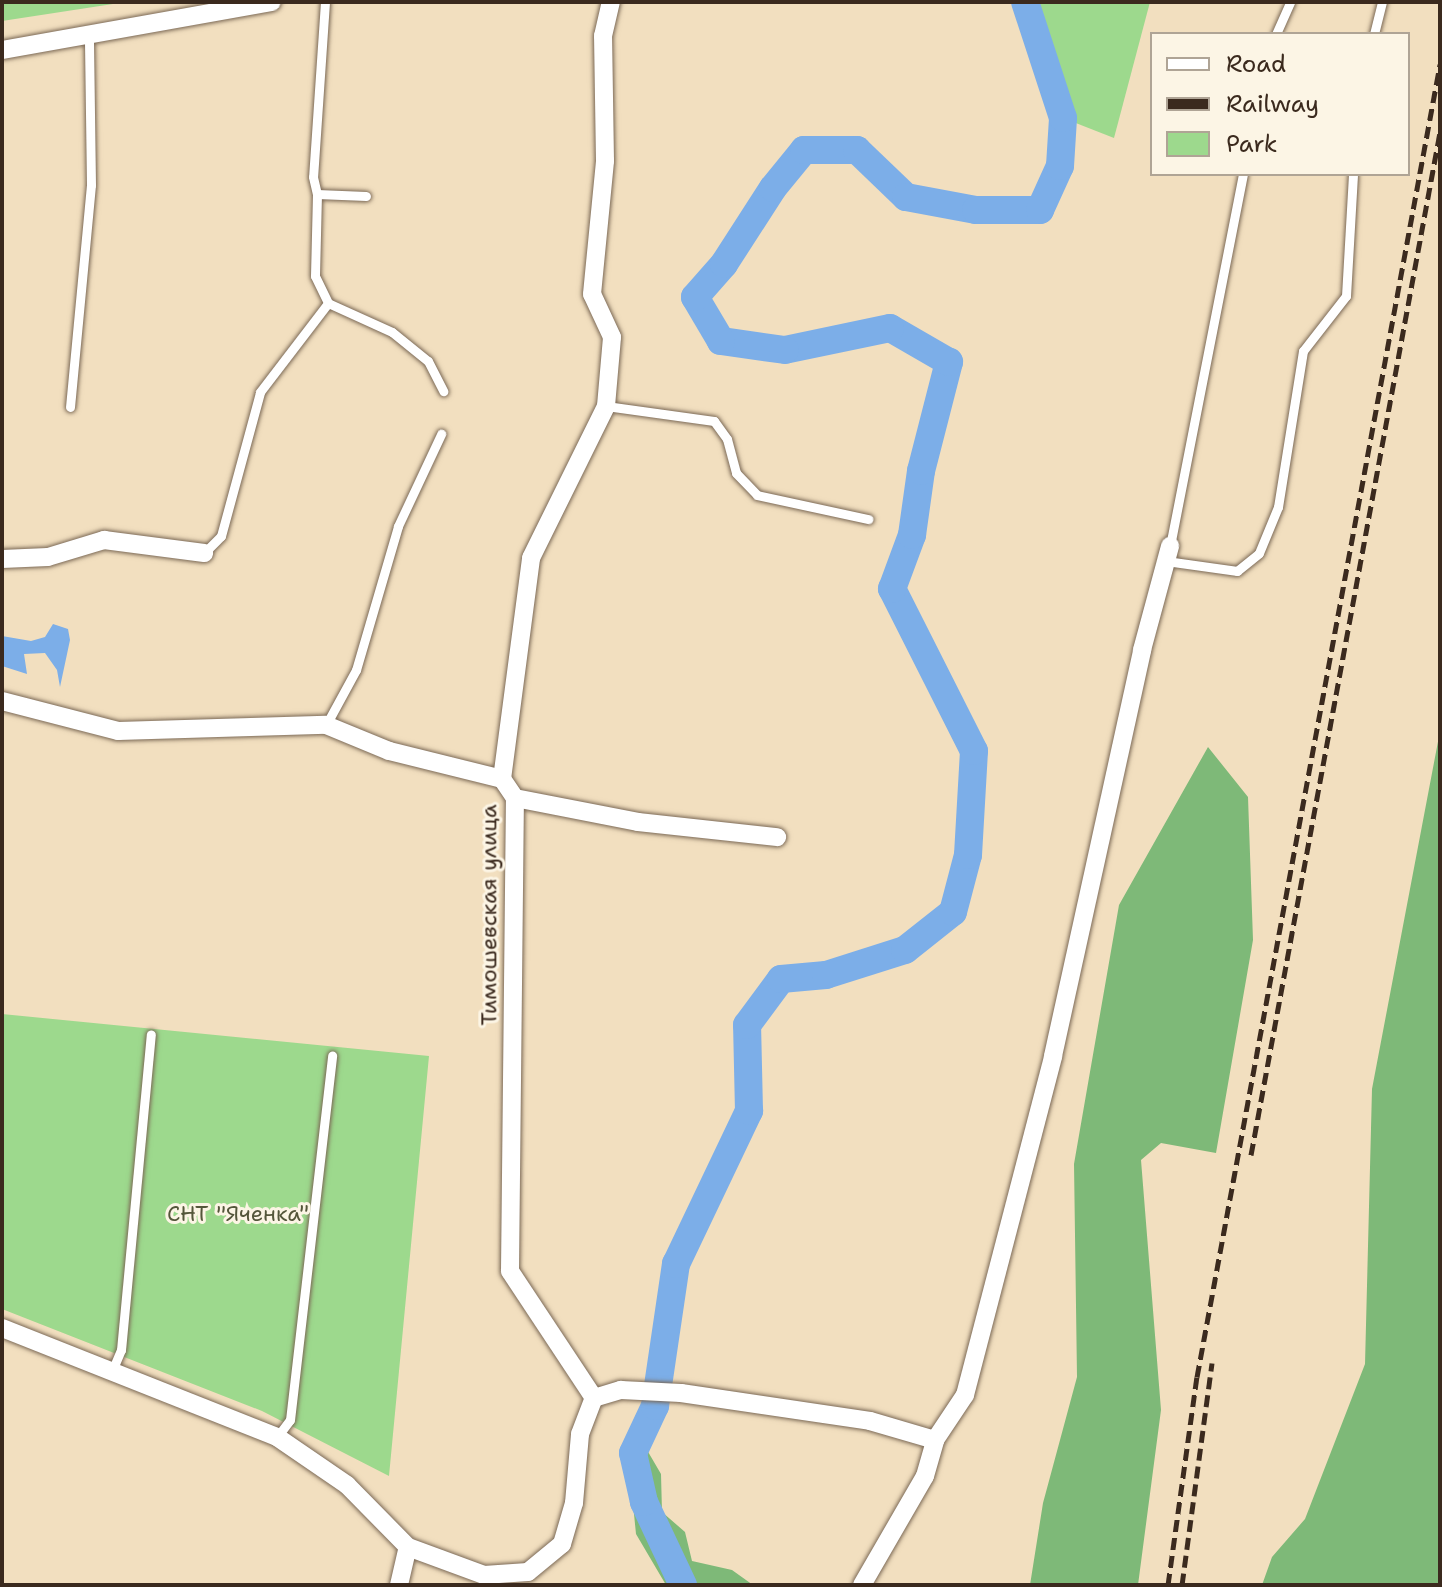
<!DOCTYPE html>
<html>
<head>
<meta charset="utf-8">
<style>
  body { margin:0 }
  #map { position:relative; width:1442px; height:1587px; overflow:hidden; background:#f2dfbf; font-family:"Shantell Sans",sans-serif }
  div>[style] { position:absolute }
  .green>* { inset:0; background:#9dd98d }
  .forest>* { inset:0; background:#7eb978 }
  .water>* { inset:0; background:#7caee8 }
  .river>* { height:28px; margin:-14px; padding:0 14px; transform-origin:14px; border-radius:14px; background:#7caee8 }
  .roads { filter:drop-shadow(0 0 2px #7b6956) drop-shadow(0 0 2px #7b6956) }
  .service>* { height:9px; margin:-4.5px; padding:0 4.5px; transform-origin:4.5px; border-radius:4.5px; background:#fff }
  .minor>* { height:18px; margin:-9px; padding:0 9px; transform-origin:9px; border-radius:9px; background:#fff }
  .rail>* { height:5px; margin-top:-2.5px; transform-origin:0; background:repeating-linear-gradient(90deg,#3b2a1e 0 12px,transparent 0 18px) }
  span { translate:-50% -50%; white-space:nowrap; text-align:center; line-height:1.15; -webkit-text-stroke:6px #fcf5e5; paint-order:stroke }
  .street-label { font-size:22px; color:#3b2a1e }
  .park-label { font-size:22px; color:#54563a }
  .frame { position:absolute; inset:0; border:4px solid #3b2a1e; pointer-events:none }
  .legend { position:absolute; left:1150px; top:32px; width:260px; height:144px; box-sizing:border-box; background:#fcf5e5; border:2px solid #afa495; margin:0; padding:10px 14px; list-style:none; font-size:24px; color:#3b2a1e }
  .legend li { display:flex; align-items:center; gap:16px; height:40px }
  .legend b { width:40px; border:2px solid #afa495 }
</style>
</head>
<body>
<div id="map">
  <div class="green">
    <i style="clip-path:polygon(2px 2px,126px 2px,2px 21px)"></i>
    <i style="clip-path:polygon(1025px 2px,1150px 2px,1114px 138px,1063px 118px)"></i>
    <i style="clip-path:polygon(2px 1014px,429px 1056px,389px 1476px,262px 1411px,2px 1309px)"></i>
  </div>
  <div class="forest">
    <i style="clip-path:polygon(1440px 731px,1440px 1585px,1262px 1585px,1272px 1557px,1305px 1519px,1365px 1364px,1372px 1089px)"></i>
    <i style="clip-path:polygon(1208px 747px,1248px 797px,1253px 940px,1216px 1153px,1161px 1143px,1141px 1160px,1161px 1410px,1138px 1585px,1030px 1585px,1043px 1503px,1077px 1377px,1074px 1164px,1119px 905px)"></i>
    <i style="clip-path:polygon(647px 1450px,661px 1474px,662px 1512px,685px 1532px,692px 1561px,732px 1570px,753px 1585px,666px 1585px,636px 1534px,633px 1504px)"></i>
  </div>
  <div class="water">
    <i style="clip-path:polygon(53px 624px,68px 629px,70px 640px,60px 687px,57px 670px,45px 653px,24px 654px,27px 674px,2px 666px,2px 636px,31px 641px,45px 637px)"></i>
  </div>
  <div class="river">
    <i style="left:683px;top:1585px;width:92px;rotate:-115.2deg"></i>
    <i style="left:644px;top:1502px;width:50px;rotate:-102.7deg"></i>
    <i style="left:633px;top:1453px;width:52px;rotate:-64.9deg"></i>
    <i style="left:655px;top:1406px;width:144px;rotate:-81.6deg"></i>
    <i style="left:676px;top:1264px;width:170px;rotate:-64.5deg"></i>
    <i style="left:749px;top:1111px;width:86px;rotate:-91.3deg"></i>
    <i style="left:747px;top:1025px;width:57px;rotate:-53.5deg"></i>
    <i style="left:781px;top:979px;width:45px;rotate:-5.1deg"></i>
    <i style="left:826px;top:975px;width:83px;rotate:-17.6deg"></i>
    <i style="left:905px;top:950px;width:61px;rotate:-38.4deg"></i>
    <i style="left:953px;top:912px;width:59px;rotate:-75.3deg"></i>
    <i style="left:968px;top:855px;width:104px;rotate:-86.7deg"></i>
    <i style="left:974px;top:751px;width:182px;rotate:-116.8deg"></i>
    <i style="left:892px;top:589px;width:58px;rotate:-69.7deg"></i>
    <i style="left:912px;top:535px;width:65px;rotate:-82deg"></i>
    <i style="left:921px;top:471px;width:113px;rotate:-75.6deg"></i>
    <i style="left:949px;top:362px;width:68px;rotate:-150deg"></i>
    <i style="left:890px;top:328px;width:107px;rotate:168.2deg"></i>
    <i style="left:785px;top:350px;width:65px;rotate:-172deg"></i>
    <i style="left:721px;top:341px;width:51px;rotate:-120.6deg"></i>
    <i style="left:695px;top:297px;width:44px;rotate:-48.7deg"></i>
    <i style="left:724px;top:264px;width:90px;rotate:-57.2deg"></i>
    <i style="left:773px;top:188px;width:49px;rotate:-50.8deg"></i>
    <i style="left:804px;top:150px;width:53px"></i>
    <i style="left:857px;top:150px;width:68px;rotate:43.8deg"></i>
    <i style="left:906px;top:197px;width:71px;rotate:10.5deg"></i>
    <i style="left:976px;top:210px;width:64px"></i>
    <i style="left:1040px;top:210px;width:48px;rotate:-65.6deg"></i>
    <i style="left:1060px;top:166px;width:48px;rotate:-86.4deg"></i>
    <i style="left:1063px;top:118px;width:122px;rotate:-108.1deg"></i>
  </div>
  <div class="roads">
    <div class="service">
      <i style="left:325px;top:2px;width:175px;rotate:93.9deg"></i>
      <i style="left:313px;top:177px;width:17px;rotate:77deg"></i>
      <i style="left:317px;top:194px;width:49px;rotate:2.3deg"></i>
      <i style="left:1276px;top:34px;width:35px;rotate:-66deg"></i>
      <i style="left:1374px;top:34px;width:33px;rotate:-76deg"></i>
      <i style="left:317px;top:194px;width:82px;rotate:91.4deg"></i>
      <i style="left:315px;top:276px;width:30px;rotate:64deg"></i>
      <i style="left:328px;top:303px;width:70px;rotate:24.4deg"></i>
      <i style="left:392px;top:332px;width:46px;rotate:38.9deg"></i>
      <i style="left:428px;top:361px;width:34px;rotate:63deg"></i>
      <i style="left:606px;top:406px;width:109px;rotate:7.9deg"></i>
      <i style="left:714px;top:421px;width:22px;rotate:54deg"></i>
      <i style="left:727px;top:439px;width:35px;rotate:75deg"></i>
      <i style="left:736px;top:473px;width:30px;rotate:46deg"></i>
      <i style="left:757px;top:495px;width:114px;rotate:12.2deg"></i>
      <i style="left:70px;top:407px;width:223px;rotate:-84.6deg"></i>
      <i style="left:91px;top:185px;width:150px;rotate:-90.8deg"></i>
      <i style="left:1170px;top:546px;width:379px;rotate:-78.9deg"></i>
      <i style="left:204px;top:553px;width:24px;rotate:-45deg"></i>
      <i style="left:221px;top:536px;width:149px;rotate:-74.8deg"></i>
      <i style="left:260px;top:392px;width:112px;rotate:-52.6deg"></i>
      <i style="left:1166px;top:561px;width:72px;rotate:8deg"></i>
      <i style="left:1237px;top:571px;width:28px;rotate:-39deg"></i>
      <i style="left:1259px;top:553px;width:50px;rotate:-67.6deg"></i>
      <i style="left:1278px;top:507px;width:158px;rotate:-80.9deg"></i>
      <i style="left:1303px;top:351px;width:70px;rotate:-52deg"></i>
      <i style="left:1346px;top:296px;width:122px;rotate:-86.7deg"></i>
      <i style="left:326px;top:725px;width:63px;rotate:-61.4deg"></i>
      <i style="left:356px;top:670px;width:150px;rotate:-73.7deg"></i>
      <i style="left:398px;top:526px;width:102px;rotate:-64.9deg"></i>
      <i style="left:112px;top:1371px;width:23px;rotate:-67deg"></i>
      <i style="left:121px;top:1350px;width:317px;rotate:-84.6deg"></i>
      <i style="left:277px;top:1437px;width:21px;rotate:-53deg"></i>
      <i style="left:290px;top:1420px;width:367px;rotate:-83.4deg"></i>
    </div>
    <div class="minor">
      <i style="left:2px;top:50px;width:274px;rotate:-10.1deg"></i>
      <i style="left:2px;top:559px;width:46px;rotate:-2.5deg"></i>
      <i style="left:48px;top:557px;width:59px;rotate:-16.9deg"></i>
      <i style="left:104px;top:540px;width:101px;rotate:7.4deg"></i>
      <i style="left:2px;top:701px;width:120px;rotate:14.5deg"></i>
      <i style="left:118px;top:731px;width:208px;rotate:-1.7deg"></i>
      <i style="left:326px;top:725px;width:68px;rotate:22.4deg"></i>
      <i style="left:389px;top:751px;width:116px;rotate:13.9deg"></i>
      <i style="left:515px;top:798px;width:125px;rotate:11deg"></i>
      <i style="left:638px;top:822px;width:140px;rotate:6.2deg"></i>
      <i style="left:2px;top:1328px;width:296px;rotate:21.6deg"></i>
      <i style="left:277px;top:1437px;width:85px;rotate:34.4deg"></i>
      <i style="left:347px;top:1485px;width:87px;rotate:45.5deg"></i>
      <i style="left:408px;top:1547px;width:81px;rotate:20.2deg"></i>
      <i style="left:484px;top:1575px;width:44px;rotate:-3.9deg"></i>
      <i style="left:528px;top:1572px;width:44px;rotate:-39.5deg"></i>
      <i style="left:562px;top:1544px;width:43px;rotate:-73.7deg"></i>
      <i style="left:574px;top:1503px;width:69px;rotate:-85deg"></i>
      <i style="left:580px;top:1434px;width:39px;rotate:-69deg"></i>
      <i style="left:594px;top:1398px;width:28px;rotate:-17deg"></i>
      <i style="left:621px;top:1390px;width:60px;rotate:2.9deg"></i>
      <i style="left:681px;top:1393px;width:191px;rotate:8.4deg"></i>
      <i style="left:870px;top:1421px;width:68px;rotate:16.3deg"></i>
      <i style="left:594px;top:1398px;width:152px;rotate:-123.5deg"></i>
      <i style="left:510px;top:1271px;width:473px;rotate:-89.4deg"></i>
      <i style="left:515px;top:798px;width:23px;rotate:-124deg"></i>
      <i style="left:502px;top:779px;width:223px;rotate:-82.5deg"></i>
      <i style="left:531px;top:558px;width:169px;rotate:-63.7deg"></i>
      <i style="left:606px;top:406px;width:69px;rotate:-85deg"></i>
      <i style="left:612px;top:337px;width:47px;rotate:-114.9deg"></i>
      <i style="left:592px;top:294px;width:134px;rotate:-84.4deg"></i>
      <i style="left:605px;top:161px;width:125px;rotate:-90.9deg"></i>
      <i style="left:603px;top:36px;width:35px;rotate:-77deg"></i>
      <i style="left:399px;top:1585px;width:39px;rotate:-77deg"></i>
      <i style="left:862px;top:1585px;width:126px;rotate:-60deg"></i>
      <i style="left:925px;top:1476px;width:37px;rotate:-74deg"></i>
      <i style="left:935px;top:1440px;width:54px;rotate:-56.3deg"></i>
      <i style="left:965px;top:1395px;width:350px;rotate:-75.4deg"></i>
      <i style="left:1053px;top:1056px;width:416px;rotate:-77.6deg"></i>
      <i style="left:1142px;top:650px;width:108px;rotate:-74.9deg"></i>
    </div>
  </div>
  <div class="rail">
    <i style="left:1251px;top:1155px;width:1040px;rotate:-79.53deg"></i>
    <i style="left:1168px;top:1585px;width:210px;rotate:-82.1deg"></i>
    <i style="left:1197px;top:1377px;width:1335px;rotate:-79.51deg"></i>
    <i style="left:1182px;top:1585px;width:224px;rotate:-82.3deg"></i>
  </div>
  <div class="street-label">
    <span style="left:489px;top:915px;rotate:-90deg">Тимошевская улица</span>
  </div>
  <div class="park-label">
    <span style="left:238px;top:1214px">СНТ "Яченка"</span>
  </div>
  <div class="frame"></div>
  <ul class="legend">
  <li><b style="height:10px;background:#fff"></b>Road</li>
  <li><b style="height:10px;background:#3b2a1e"></b>Railway</li>
  <li><b style="height:22px;background:#9dd98d"></b>Park</li>
  </ul>
</div>
</body>
</html>
